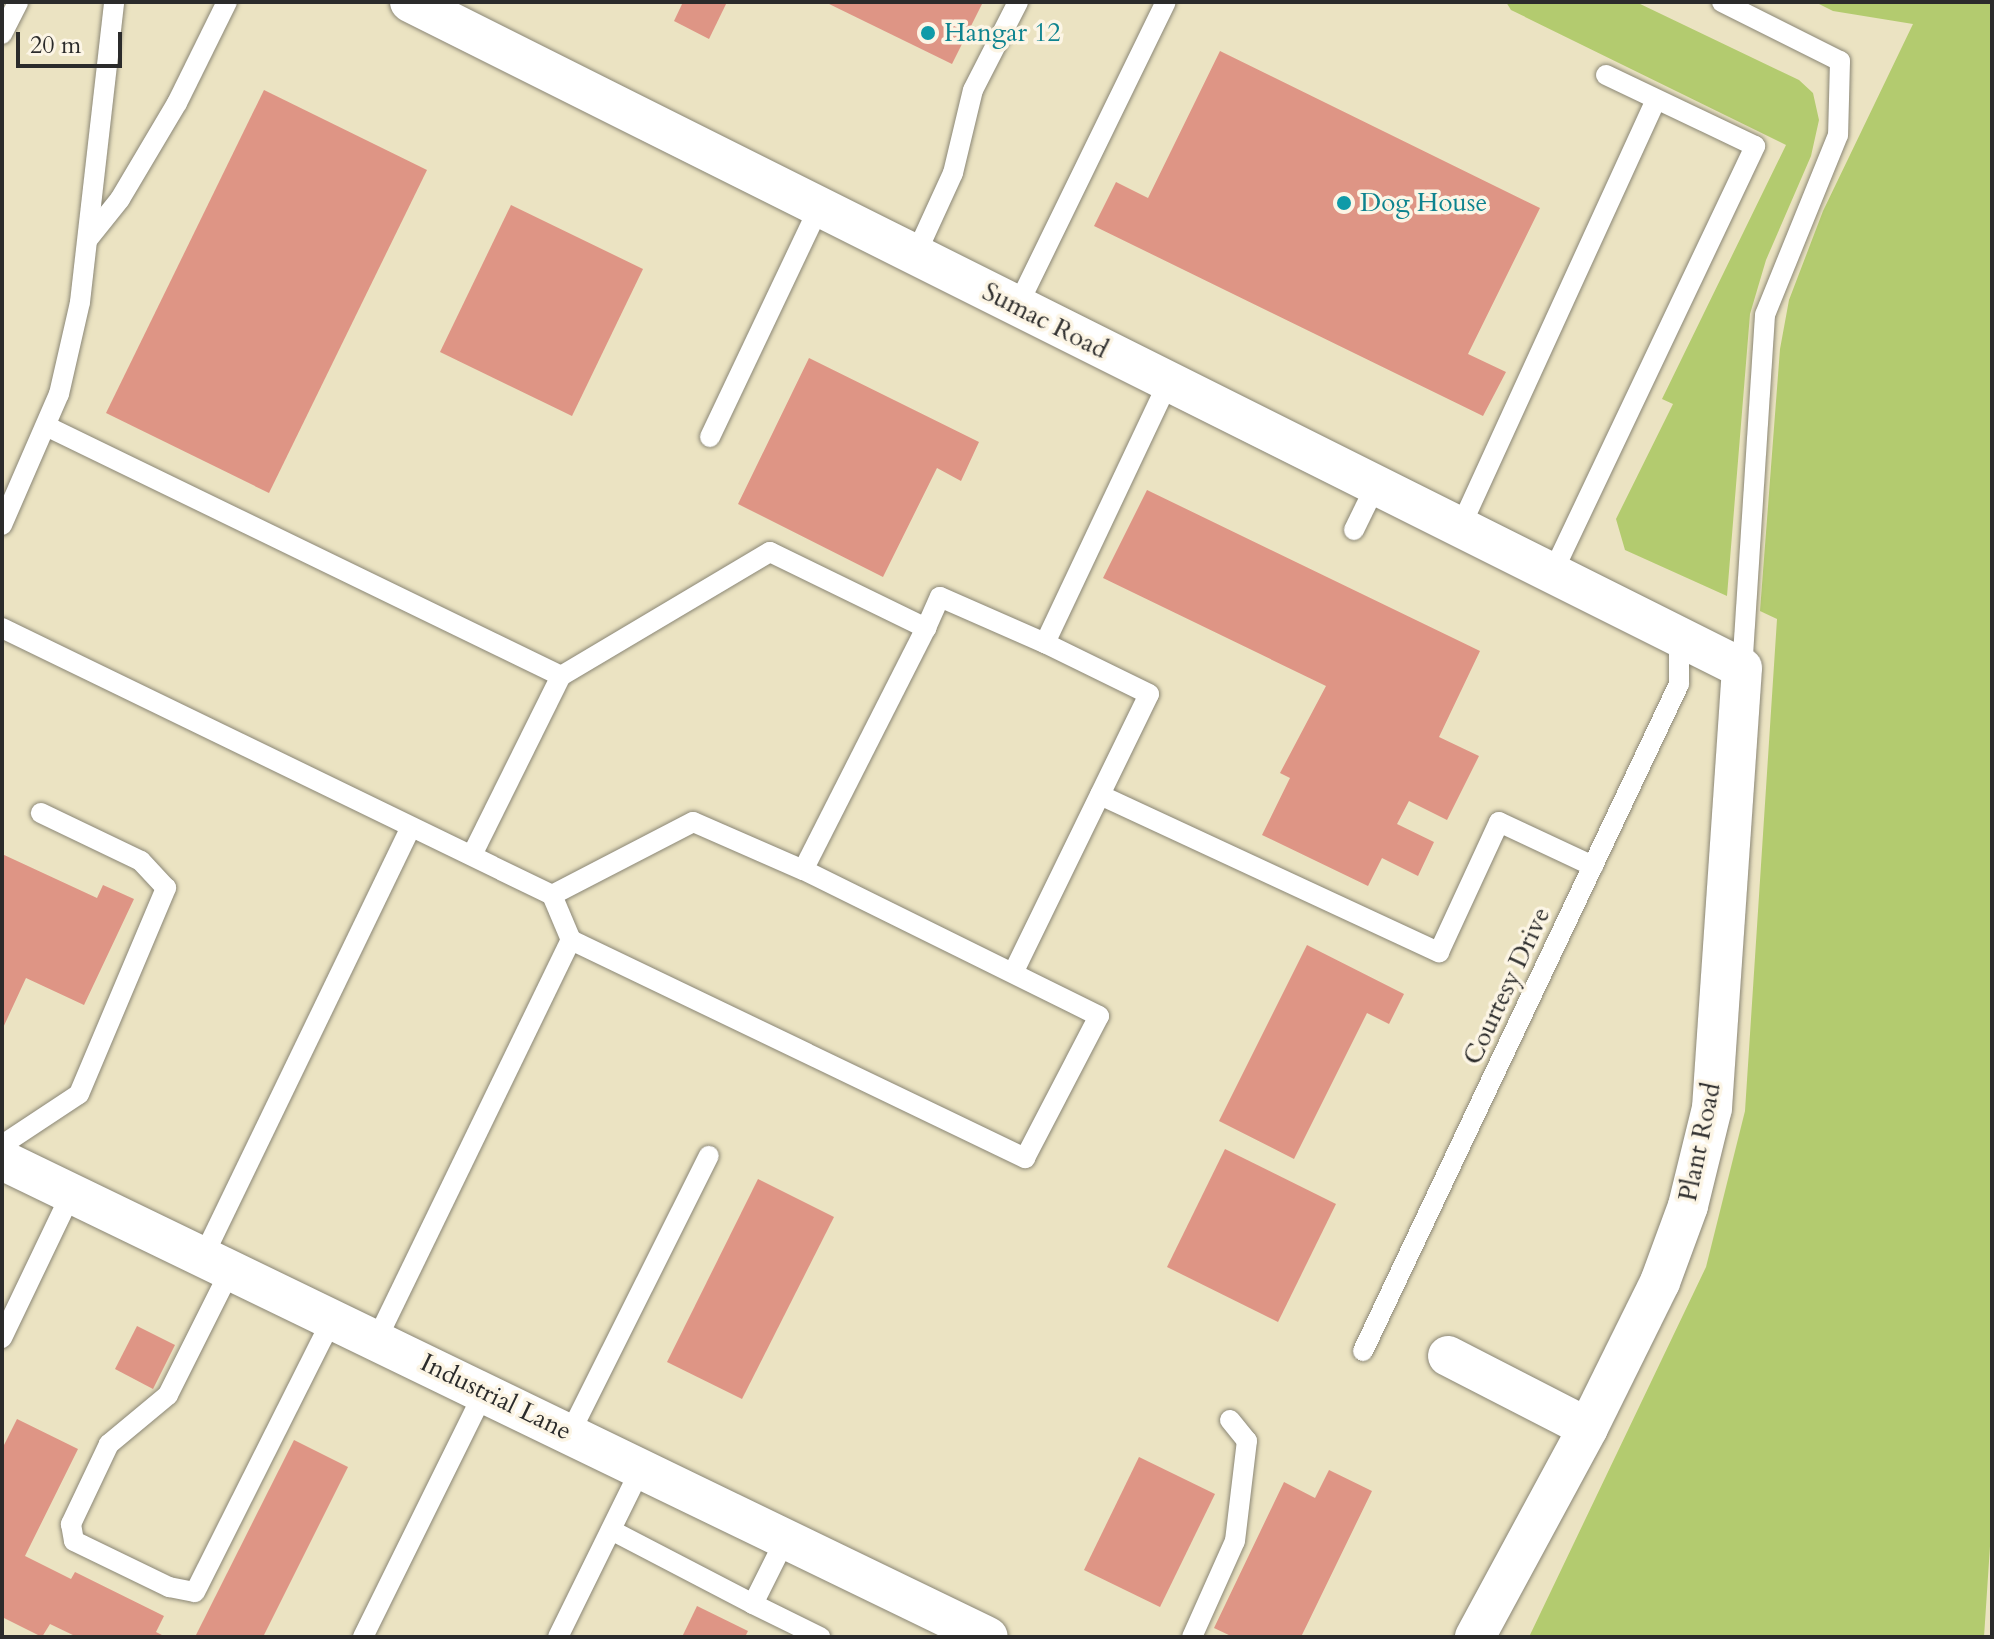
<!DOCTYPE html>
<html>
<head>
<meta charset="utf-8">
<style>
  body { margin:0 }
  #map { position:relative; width:1994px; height:1639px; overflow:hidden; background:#ebe3c2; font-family:Cardo,serif }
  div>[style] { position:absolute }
  .green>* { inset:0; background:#b3cb6f }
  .building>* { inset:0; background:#de9585 }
  .roads { filter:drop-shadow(0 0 2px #8b8776) drop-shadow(0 0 2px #8b8776) }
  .lane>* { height:20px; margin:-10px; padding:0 10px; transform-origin:10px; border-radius:10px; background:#fff }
  .street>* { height:40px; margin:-20px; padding:0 20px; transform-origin:20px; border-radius:20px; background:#fff }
  .dots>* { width:22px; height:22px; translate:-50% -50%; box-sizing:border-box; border:4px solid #fcf5e5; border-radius:50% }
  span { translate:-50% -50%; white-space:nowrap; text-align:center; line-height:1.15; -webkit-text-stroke:7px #fcf5e5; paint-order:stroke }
  .culture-label { font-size:26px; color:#0d838f }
  .left { translate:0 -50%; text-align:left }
  .street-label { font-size:26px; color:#2b2b2b }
  .frame { position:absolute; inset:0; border:4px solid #2b2b2b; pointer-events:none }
  .scale { position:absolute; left:16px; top:32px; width:106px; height:36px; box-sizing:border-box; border:4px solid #2b2b2b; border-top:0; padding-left:10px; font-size:24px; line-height:28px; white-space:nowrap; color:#2b2b2b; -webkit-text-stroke:6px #fcf5e5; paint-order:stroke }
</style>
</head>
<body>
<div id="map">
  <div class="green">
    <i style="clip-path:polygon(1506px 2px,1636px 2px,1799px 80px,1813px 93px,1819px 120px,1811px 156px,1766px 260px,1750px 314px,1727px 596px,1625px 550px,1616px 519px,1673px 404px,1662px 399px,1786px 145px,1511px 10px)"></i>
    <i style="clip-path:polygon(1815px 2px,1992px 2px,1992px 1516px,1984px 1637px,1529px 1637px,1706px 1267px,1745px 1111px,1777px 619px,1760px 611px,1780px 349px,1789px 300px,1823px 211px,1913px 24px,1833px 11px)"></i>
  </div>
  <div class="building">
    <i style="clip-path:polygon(683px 2px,727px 2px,709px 39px,674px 21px)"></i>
    <i style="clip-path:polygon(825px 2px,983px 2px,952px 64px)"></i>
    <i style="clip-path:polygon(1220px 51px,1540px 208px,1468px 354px,1506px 372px,1483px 416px,1094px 226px,1116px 182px,1148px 198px)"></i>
    <i style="clip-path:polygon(264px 90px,427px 170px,269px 493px,106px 413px)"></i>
    <i style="clip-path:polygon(511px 205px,643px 269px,572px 416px,440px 352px)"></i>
    <i style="clip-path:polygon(809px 358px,979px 442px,961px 481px,937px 468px,883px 577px,738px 504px)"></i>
    <i style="clip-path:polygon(1147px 490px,1480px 651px,1439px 737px,1479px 756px,1447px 820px,1409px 801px,1397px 824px,1434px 842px,1418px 876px,1382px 858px,1368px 886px,1262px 835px,1290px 778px,1280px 773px,1326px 686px,1103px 578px)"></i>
    <i style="clip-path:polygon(2px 854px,97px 898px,103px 885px,134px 899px,84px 1005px,26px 978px,2px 1030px)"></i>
    <i style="clip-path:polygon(1307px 945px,1404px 994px,1389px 1024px,1367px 1013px,1294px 1159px,1219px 1121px)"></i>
    <i style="clip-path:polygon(1225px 1149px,1336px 1204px,1278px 1322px,1167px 1267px)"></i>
    <i style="clip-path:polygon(758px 1179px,834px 1217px,742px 1399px,667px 1362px)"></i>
    <i style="clip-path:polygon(137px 1326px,175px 1345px,153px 1389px,115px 1369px)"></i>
    <i style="clip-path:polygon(17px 1419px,78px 1449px,25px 1556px,71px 1579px,75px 1572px,164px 1616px,156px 1632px,166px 1637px,77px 1637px,50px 1624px,42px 1637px,2px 1617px,2px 1449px)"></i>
    <i style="clip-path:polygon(294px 1440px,348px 1467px,263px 1637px,195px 1637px)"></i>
    <i style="clip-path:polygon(1139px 1457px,1215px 1494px,1160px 1607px,1084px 1570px)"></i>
    <i style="clip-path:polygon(1329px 1470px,1372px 1491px,1301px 1637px,1233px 1637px,1214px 1628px,1284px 1482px,1315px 1498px)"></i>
    <i style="clip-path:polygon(697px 1606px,748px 1631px,745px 1637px,682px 1637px)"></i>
  </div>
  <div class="roads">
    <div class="lane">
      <i style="left:1722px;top:2px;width:132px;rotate:26.6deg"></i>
      <i style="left:1840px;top:61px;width:74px;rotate:91.5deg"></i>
      <i style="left:1838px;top:135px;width:194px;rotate:112.1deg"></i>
      <i style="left:1765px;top:315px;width:354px;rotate:93.7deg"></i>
      <i style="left:2px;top:34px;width:36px;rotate:-63deg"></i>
      <i style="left:88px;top:239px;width:51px;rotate:-51.3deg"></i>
      <i style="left:120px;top:199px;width:112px;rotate:-59.3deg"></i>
      <i style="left:177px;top:103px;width:113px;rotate:-63.7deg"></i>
      <i style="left:915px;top:256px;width:91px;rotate:-65.4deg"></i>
      <i style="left:953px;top:173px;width:85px;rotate:-76.5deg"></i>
      <i style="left:973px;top:90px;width:99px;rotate:-62.9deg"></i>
      <i style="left:1017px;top:307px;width:339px;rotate:-64deg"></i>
      <i style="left:46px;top:426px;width:572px;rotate:25.89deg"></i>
      <i style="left:710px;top:437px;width:255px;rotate:-64.6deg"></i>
      <i style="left:2px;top:525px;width:143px;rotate:-66.5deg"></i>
      <i style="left:59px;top:394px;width:94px;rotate:-77.1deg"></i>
      <i style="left:80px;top:302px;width:302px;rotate:-83.5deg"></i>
      <i style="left:1354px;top:530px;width:48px;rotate:-64deg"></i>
      <i style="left:1459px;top:530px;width:473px;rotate:-65.4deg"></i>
      <i style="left:1551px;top:576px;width:476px;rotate:-64.6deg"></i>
      <i style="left:1755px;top:146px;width:165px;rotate:-154.5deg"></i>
      <i style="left:2px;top:628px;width:611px;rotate:25.89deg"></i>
      <i style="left:552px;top:895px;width:49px;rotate:67.1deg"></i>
      <i style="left:571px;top:940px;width:504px;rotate:25.65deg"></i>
      <i style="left:1025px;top:1158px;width:160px;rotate:-62.5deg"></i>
      <i style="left:1099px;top:1016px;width:330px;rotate:-153.7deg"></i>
      <i style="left:803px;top:870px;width:120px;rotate:-156.4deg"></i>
      <i style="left:693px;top:822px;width:159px;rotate:152.6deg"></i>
      <i style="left:926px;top:628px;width:34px;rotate:-66deg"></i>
      <i style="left:940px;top:597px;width:115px;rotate:23.7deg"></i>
      <i style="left:1100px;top:795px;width:374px;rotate:24.9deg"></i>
      <i style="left:1439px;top:952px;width:143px;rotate:-65.2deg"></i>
      <i style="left:1499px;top:822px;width:104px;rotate:25.1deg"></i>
      <i style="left:472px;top:855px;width:200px;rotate:-63.6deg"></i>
      <i style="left:561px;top:676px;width:243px;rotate:-30.7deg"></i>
      <i style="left:770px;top:552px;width:174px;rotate:26deg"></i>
      <i style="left:926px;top:628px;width:271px;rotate:116.9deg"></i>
      <i style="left:1014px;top:971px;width:308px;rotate:-64deg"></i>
      <i style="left:1149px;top:694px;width:116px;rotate:-153.9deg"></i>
      <i style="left:1045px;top:643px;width:288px;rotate:-64.7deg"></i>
      <i style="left:2px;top:1145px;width:92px;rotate:-33.5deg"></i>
      <i style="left:79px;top:1094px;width:224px;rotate:-67.1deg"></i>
      <i style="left:166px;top:888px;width:37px;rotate:-133deg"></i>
      <i style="left:141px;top:861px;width:111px;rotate:-154.4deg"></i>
      <i style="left:204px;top:1255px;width:475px;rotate:-64.2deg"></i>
      <i style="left:231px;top:1269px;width:141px;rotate:116.6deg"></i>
      <i style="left:168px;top:1395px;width:77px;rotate:140.3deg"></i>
      <i style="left:109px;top:1444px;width:89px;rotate:115.4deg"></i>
      <i style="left:71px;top:1524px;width:17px;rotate:80deg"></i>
      <i style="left:74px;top:1541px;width:106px;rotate:25.8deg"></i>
      <i style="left:169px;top:1587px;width:26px;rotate:11deg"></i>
      <i style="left:195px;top:1592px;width:307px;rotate:-63.3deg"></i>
      <i style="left:2px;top:1338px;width:162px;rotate:-64.4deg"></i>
      <i style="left:377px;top:1339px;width:444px;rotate:-64.1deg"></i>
      <i style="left:1363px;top:1351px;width:738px;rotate:-64.65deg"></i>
      <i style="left:1679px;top:684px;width:44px;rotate:-90deg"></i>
      <i style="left:570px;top:1433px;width:310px;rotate:-63.4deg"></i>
      <i style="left:611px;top:1530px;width:160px;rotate:27.5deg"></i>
      <i style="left:786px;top:1538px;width:74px;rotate:116.6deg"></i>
      <i style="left:753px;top:1604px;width:75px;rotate:26.2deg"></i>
      <i style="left:363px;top:1637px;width:273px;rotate:-63.7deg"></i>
      <i style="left:558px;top:1637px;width:188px;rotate:-63.8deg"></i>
      <i style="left:1192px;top:1637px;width:105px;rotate:-65.9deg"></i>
      <i style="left:1235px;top:1541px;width:101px;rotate:-83.2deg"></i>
      <i style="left:1247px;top:1441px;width:27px;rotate:-129deg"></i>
    </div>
    <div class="street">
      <i style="left:410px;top:2px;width:1489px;rotate:26.57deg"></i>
      <i style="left:1742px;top:668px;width:441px;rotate:93.9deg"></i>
      <i style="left:1712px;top:1108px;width:101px;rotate:103.8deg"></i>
      <i style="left:1688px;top:1206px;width:81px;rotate:110.2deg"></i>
      <i style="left:1660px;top:1282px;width:163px;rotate:116.3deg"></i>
      <i style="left:1588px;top:1428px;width:238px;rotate:118.4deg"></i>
      <i style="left:2px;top:1160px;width:1095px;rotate:25.82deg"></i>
      <i style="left:1448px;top:1356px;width:157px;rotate:27.2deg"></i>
    </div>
  </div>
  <div class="dots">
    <i style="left:928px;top:33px;background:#0f9aa8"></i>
    <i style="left:1344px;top:203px;background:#0f9aa8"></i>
  </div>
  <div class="culture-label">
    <span class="left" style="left:944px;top:33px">Hangar 12</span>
    <span class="left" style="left:1360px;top:203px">Dog House</span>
  </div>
  <div class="street-label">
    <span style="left:1045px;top:321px;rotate:27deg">Sumac Road</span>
    <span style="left:1507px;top:986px;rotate:-65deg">Courtesy Drive</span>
    <span style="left:1700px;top:1142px;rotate:-78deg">Plant Road</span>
    <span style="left:496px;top:1397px;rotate:26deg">Industrial Lane</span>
  </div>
  <div class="frame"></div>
  <div class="scale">20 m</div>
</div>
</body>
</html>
